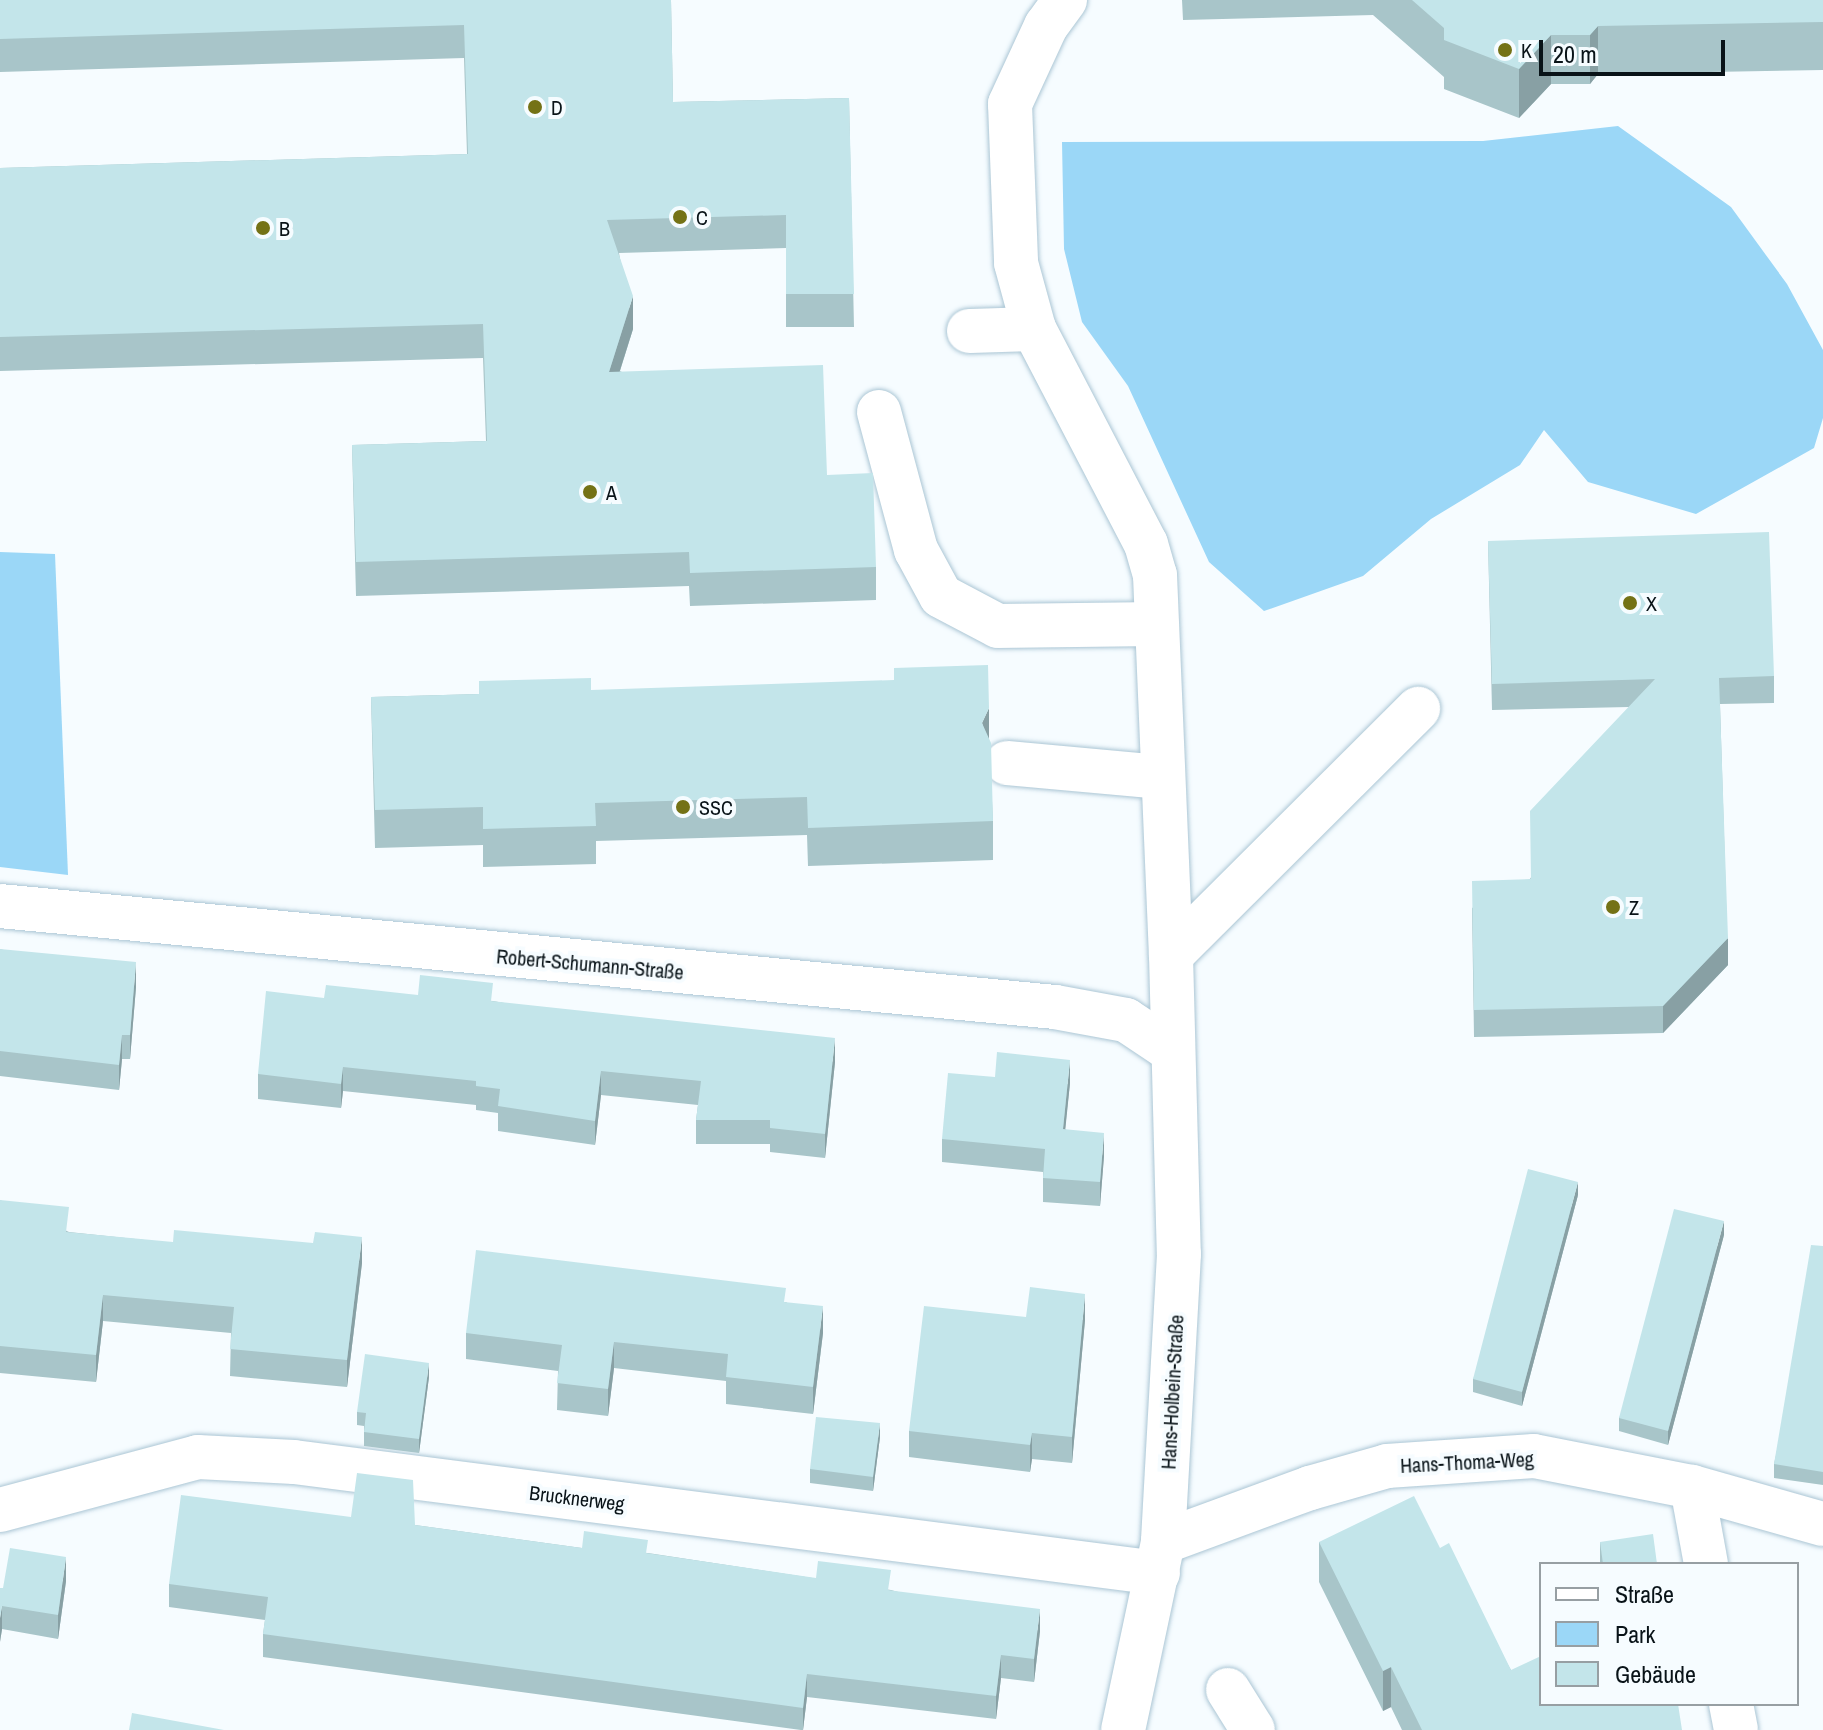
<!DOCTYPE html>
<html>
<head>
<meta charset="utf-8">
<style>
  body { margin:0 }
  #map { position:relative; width:1823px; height:1730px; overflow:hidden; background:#f6fcff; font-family:"Archivo Narrow",sans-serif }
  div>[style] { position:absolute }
  .green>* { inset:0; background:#9bd7f7 }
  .roads { filter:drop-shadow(0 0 2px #abc6d5) drop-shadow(0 0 2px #abc6d5) }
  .minor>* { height:44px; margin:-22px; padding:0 22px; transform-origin:22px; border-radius:22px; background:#fff }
  .wall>* { inset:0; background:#a8c5c9 }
  .shaded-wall>* { inset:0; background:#88a0a4 }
  .building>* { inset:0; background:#c3e5ea }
  .dots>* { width:22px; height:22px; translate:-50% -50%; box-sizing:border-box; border:4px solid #f6fcff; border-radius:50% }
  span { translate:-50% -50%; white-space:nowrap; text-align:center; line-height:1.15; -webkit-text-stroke:8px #f6fcff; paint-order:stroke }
  .poi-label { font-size:20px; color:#091318 }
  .left { translate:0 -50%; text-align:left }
  .street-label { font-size:20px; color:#091318 }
  .legend { position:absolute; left:1539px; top:1562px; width:260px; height:144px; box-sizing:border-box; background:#f6fcff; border:2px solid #979fa3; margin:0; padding:10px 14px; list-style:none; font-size:24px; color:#091318 }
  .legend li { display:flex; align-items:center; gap:16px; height:40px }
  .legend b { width:40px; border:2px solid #979fa3 }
  .scale { position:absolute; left:1539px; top:40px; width:186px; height:36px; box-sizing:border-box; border:4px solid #091318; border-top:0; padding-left:10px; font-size:24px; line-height:28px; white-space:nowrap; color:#091318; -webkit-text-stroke:6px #f6fcff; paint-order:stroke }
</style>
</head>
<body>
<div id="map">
  <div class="green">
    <i style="clip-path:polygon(1618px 126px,1731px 207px,1787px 284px,1823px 350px,1823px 418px,1814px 448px,1696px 514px,1588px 482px,1544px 430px,1520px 465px,1431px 519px,1363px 576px,1264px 611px,1209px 562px,1128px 386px,1082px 322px,1064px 249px,1062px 142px,1483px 141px)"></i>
    <i style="clip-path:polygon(0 552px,55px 554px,68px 875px,0 867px)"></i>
  </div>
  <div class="roads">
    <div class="minor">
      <i style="left:1065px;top:0;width:32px;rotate:126deg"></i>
      <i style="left:1046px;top:26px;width:86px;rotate:114.8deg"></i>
      <i style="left:1010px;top:104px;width:159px;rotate:87.8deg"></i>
      <i style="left:1016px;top:263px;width:68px;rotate:74.7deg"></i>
      <i style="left:1034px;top:329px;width:242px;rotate:62.5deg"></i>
      <i style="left:1146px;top:544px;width:32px;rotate:74deg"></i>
      <i style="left:1155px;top:575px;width:380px;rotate:87.6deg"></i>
      <i style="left:1171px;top:955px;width:299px;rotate:88.5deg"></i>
      <i style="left:1179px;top:1254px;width:288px;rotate:93.2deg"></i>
      <i style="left:1163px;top:1542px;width:192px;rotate:102deg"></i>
      <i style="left:969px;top:331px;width:65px;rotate:-1.8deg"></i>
      <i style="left:879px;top:412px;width:143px;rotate:75deg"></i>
      <i style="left:916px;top:550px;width:52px;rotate:61.5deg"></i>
      <i style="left:941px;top:596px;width:64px;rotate:27.8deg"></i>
      <i style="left:998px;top:626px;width:158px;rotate:-0.7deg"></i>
      <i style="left:1007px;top:763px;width:156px;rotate:5.2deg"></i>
      <i style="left:0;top:906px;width:1060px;rotate:5.47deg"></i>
      <i style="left:1055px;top:1007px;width:72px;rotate:10.4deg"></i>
      <i style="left:1126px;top:1020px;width:54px;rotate:33.7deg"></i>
      <i style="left:1171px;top:955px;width:349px;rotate:-44.9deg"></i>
      <i style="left:1692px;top:1487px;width:78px;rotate:79.7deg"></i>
      <i style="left:0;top:1510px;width:205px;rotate:-15deg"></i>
      <i style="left:198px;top:1457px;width:96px;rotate:3deg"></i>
      <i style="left:294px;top:1462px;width:871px;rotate:7.32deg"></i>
      <i style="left:1163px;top:1542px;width:157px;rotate:-20.2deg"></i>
      <i style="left:1310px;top:1488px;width:80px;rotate:-15.9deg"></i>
      <i style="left:1387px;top:1466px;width:147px;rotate:-3.9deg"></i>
      <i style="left:1534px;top:1456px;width:161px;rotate:11.1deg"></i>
      <i style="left:1692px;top:1487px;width:136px;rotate:15.8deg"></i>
      <i style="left:1228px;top:1690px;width:47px;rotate:58deg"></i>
      <i style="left:1731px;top:1704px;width:26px;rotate:79deg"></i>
    </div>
  </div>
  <div class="wall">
    <i style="clip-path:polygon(0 0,671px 0,673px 102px,849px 98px,854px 327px,786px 327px,786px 248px,619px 253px,633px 329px,620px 371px,827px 475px,876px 567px,876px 600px,690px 606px,689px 586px,356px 596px,352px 445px,486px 441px,483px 358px,0 371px,0 168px,467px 154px,464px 58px,0 72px)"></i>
    <i style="clip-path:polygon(1182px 0,1823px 0,1823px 70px,1598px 74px,1590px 84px,1551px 84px,1519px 118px,1444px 89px,1444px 77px,1373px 15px,1183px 20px)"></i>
    <i style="clip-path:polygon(1488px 541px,1774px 676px,1774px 703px,1720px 704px,1728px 965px,1663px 1033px,1474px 1037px,1472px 908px,1530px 879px,1629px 707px,1492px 710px)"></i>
    <i style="clip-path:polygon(479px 681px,591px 690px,989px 740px,993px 821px,993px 860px,808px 866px,807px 835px,596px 841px,596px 864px,483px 867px,483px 845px,375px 848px,371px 697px,479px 694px)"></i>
    <i style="clip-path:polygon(0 949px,136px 987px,130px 1059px,122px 1059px,119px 1090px,0 1076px)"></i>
    <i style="clip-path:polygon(418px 995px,493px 1001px,835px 1062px,825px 1158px,770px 1152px,770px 1144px,696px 1144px,696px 1120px,698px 1105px,601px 1095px,595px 1145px,498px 1131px,498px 1113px,476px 1110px,476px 1105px,343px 1091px,341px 1108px,258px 1099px,258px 1074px,324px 998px)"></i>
    <i style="clip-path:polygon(1070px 1083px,1065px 1129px,1104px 1156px,1100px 1206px,1043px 1202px,1043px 1172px,942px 1162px,942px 1139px)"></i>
    <i style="clip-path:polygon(1578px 1195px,1522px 1406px,1473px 1392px,1473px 1379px)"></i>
    <i style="clip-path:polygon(0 1200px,69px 1232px,362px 1263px,347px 1387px,230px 1376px,231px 1333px,103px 1321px,96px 1382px,0 1373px)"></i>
    <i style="clip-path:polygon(1724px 1235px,1668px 1445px,1619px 1431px,1619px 1418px)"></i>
    <i style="clip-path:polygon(1823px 1246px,1823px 1485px,1774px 1478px,1774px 1464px)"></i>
    <i style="clip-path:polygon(786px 1302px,823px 1333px,813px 1414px,726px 1404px,726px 1381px,614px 1368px,608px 1416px,557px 1410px,558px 1371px,466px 1359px,466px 1333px)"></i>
    <i style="clip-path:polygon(1026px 1317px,1085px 1320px,1072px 1463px,1032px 1459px,1030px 1472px,909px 1457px,909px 1431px)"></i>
    <i style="clip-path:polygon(429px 1377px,419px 1453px,364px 1446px,364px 1426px,357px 1425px,357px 1412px)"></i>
    <i style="clip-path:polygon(880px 1437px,873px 1491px,810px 1483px,810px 1469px)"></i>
    <i style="clip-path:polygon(415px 1525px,582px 1548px,648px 1553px,891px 1590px,1040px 1631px,1034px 1682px,1001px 1678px,996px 1719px,807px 1697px,803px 1730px,801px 1730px,263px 1657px,263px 1634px,265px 1620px,169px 1607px,169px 1584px)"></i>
    <i style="clip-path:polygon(1319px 1542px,1440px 1548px,1511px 1670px,1682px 1730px,1402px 1730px,1391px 1707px,1383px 1711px,1319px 1582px)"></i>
    <i style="clip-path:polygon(1600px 1542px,1657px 1564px,1600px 1564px)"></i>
    <i style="clip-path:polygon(66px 1581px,58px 1639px,2px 1629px,0 1642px,3px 1588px)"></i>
  </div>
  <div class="shaded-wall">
    <i style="clip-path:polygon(1598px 26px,1598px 74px,1590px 84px,1590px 35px)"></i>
    <i style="clip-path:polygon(1551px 35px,1551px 84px,1519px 118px,1519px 69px)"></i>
    <i style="clip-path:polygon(633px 296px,633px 329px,609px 405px,609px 372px)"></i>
    <i style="clip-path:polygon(989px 708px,989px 746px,982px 723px)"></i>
    <i style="clip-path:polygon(1728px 938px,1728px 965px,1663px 1033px,1663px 1006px)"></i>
    <i style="clip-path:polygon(136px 962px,136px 987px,130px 1059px,130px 1035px)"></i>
    <i style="clip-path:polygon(122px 1035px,122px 1059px,119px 1090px,119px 1065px)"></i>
    <i style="clip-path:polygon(835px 1038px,835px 1062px,825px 1158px,825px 1134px)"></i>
    <i style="clip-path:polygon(1070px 1060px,1070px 1083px,1063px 1152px,1063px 1129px)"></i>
    <i style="clip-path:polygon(343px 1067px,343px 1091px,341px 1108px,341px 1084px)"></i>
    <i style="clip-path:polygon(601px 1071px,601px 1095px,595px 1145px,595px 1121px)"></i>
    <i style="clip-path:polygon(1104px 1133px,1104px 1156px,1100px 1206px,1100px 1182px)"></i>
    <i style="clip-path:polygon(1578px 1182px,1578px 1195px,1522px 1406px,1522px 1392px)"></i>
    <i style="clip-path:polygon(1724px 1221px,1724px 1235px,1668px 1445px,1668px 1431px)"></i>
    <i style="clip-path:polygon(362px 1237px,362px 1263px,347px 1387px,347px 1360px)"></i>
    <i style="clip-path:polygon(1085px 1294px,1085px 1320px,1072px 1463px,1072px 1437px)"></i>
    <i style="clip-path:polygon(103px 1295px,103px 1321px,96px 1382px,96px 1355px)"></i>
    <i style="clip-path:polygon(823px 1306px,823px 1333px,813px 1414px,813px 1387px)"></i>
    <i style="clip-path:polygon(614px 1342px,614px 1368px,608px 1416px,608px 1389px)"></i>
    <i style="clip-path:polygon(429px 1363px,429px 1377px,419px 1453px,419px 1439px)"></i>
    <i style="clip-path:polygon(880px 1423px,880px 1437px,873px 1491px,873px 1477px)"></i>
    <i style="clip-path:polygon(1032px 1433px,1032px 1459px,1030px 1472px,1030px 1445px)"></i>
    <i style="clip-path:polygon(66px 1557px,66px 1581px,58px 1639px,58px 1615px)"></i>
    <i style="clip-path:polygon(2px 1606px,2px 1629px,0 1642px,0 1618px)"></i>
    <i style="clip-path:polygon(1040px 1609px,1040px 1631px,1034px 1682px,1034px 1659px)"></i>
    <i style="clip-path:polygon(1001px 1655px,1001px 1678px,996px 1719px,996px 1696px)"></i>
    <i style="clip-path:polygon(1391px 1667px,1391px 1707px,1383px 1711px,1383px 1671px)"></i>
    <i style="clip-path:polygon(807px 1674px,807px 1697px,803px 1730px,803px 1708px)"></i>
  </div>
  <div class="building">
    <i style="clip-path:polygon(0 0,671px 0,673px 102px,849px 98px,854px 294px,786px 294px,786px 215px,607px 220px,633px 296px,609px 372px,823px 365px,827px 475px,873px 473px,876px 567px,690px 573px,689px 552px,356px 562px,352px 445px,487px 441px,483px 324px,0 337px,0 168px,468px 154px,464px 25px,0 39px)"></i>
    <i style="clip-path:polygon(1412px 0,1823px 0,1823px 22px,1598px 26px,1590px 35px,1551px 35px,1519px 69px,1444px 40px,1444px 28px)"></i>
    <i style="clip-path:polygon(1769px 532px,1774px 676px,1719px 678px,1728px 938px,1663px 1006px,1474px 1010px,1472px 881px,1531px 879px,1530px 811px,1655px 679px,1492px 684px,1488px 541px)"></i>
    <i style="clip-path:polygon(988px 665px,989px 708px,982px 723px,991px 743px,993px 821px,808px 828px,807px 797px,595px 803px,596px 826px,483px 829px,483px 807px,375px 810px,371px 697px,479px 694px,479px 681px,591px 678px,591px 690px,894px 680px,894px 668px)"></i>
    <i style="clip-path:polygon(0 949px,136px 962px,130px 1035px,122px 1035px,119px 1065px,0 1051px)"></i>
    <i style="clip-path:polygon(420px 975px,493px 983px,491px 1001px,835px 1038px,825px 1134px,770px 1128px,770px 1120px,696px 1120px,701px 1081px,601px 1071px,595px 1121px,498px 1106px,500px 1089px,476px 1086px,476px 1081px,343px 1067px,341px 1084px,258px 1074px,266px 991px,324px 998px,326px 985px,418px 995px)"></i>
    <i style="clip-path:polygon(997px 1052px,1070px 1060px,1063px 1129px,1104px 1133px,1100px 1182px,1043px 1178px,1045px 1149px,942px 1139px,948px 1073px,995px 1077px)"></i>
    <i style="clip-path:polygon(1528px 1169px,1578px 1182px,1522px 1392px,1473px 1379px)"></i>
    <i style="clip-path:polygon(0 1200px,69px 1207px,66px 1232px,173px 1242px,174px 1230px,313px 1243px,315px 1232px,362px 1237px,347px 1360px,230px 1349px,234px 1307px,103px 1295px,96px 1355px,0 1346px)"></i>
    <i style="clip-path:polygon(1674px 1209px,1724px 1221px,1668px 1431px,1619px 1418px)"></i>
    <i style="clip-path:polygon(1811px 1245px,1823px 1246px,1823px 1472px,1774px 1464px)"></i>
    <i style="clip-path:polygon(476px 1250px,786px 1288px,784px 1302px,823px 1306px,813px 1387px,726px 1377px,728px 1354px,614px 1342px,608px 1389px,557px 1383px,562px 1345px,466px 1333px)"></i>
    <i style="clip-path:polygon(1030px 1287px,1085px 1294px,1072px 1437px,1032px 1433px,1030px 1445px,909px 1431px,924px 1306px,1026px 1317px)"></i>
    <i style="clip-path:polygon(365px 1354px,429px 1363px,419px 1439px,364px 1432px,366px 1413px,357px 1412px)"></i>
    <i style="clip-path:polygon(816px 1417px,880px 1423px,873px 1477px,810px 1469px)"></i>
    <i style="clip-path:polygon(357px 1473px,413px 1480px,415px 1525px,582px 1548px,584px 1531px,618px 1536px,648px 1540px,646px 1553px,816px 1578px,818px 1561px,891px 1570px,888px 1590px,1040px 1609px,1034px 1659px,1001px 1655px,996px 1696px,807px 1674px,803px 1708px,263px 1634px,268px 1597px,169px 1584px,181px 1495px,351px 1517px)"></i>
    <i style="clip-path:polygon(1414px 1496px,1440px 1548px,1449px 1543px,1511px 1670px,1541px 1656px,1541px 1704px,1678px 1704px,1682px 1730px,1422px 1730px,1391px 1667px,1383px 1671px,1319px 1542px)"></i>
    <i style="clip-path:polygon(1653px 1534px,1657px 1564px,1603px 1564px,1600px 1542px)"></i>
    <i style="clip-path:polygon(10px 1548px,66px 1557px,58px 1615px,2px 1606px,0 1618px,0 1588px,3px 1588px)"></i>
    <i style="clip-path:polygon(132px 1713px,224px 1730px,129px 1730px)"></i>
  </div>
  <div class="dots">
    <i style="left:1505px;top:50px;background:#747216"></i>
    <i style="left:535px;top:107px;background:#747216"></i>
    <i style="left:680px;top:217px;background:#747216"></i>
    <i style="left:263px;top:228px;background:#747216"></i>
    <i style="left:590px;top:492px;background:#747216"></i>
    <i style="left:1630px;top:603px;background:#747216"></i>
    <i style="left:683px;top:807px;background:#747216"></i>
    <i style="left:1613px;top:907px;background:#747216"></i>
  </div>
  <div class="poi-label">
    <span class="left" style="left:1521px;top:50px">K</span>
    <span class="left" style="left:551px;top:107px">D</span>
    <span class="left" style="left:696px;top:217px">C</span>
    <span class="left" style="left:279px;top:228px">B</span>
    <span class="left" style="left:606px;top:492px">A</span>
    <span class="left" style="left:1646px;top:603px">X</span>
    <span class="left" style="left:699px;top:807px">SSC</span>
    <span class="left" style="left:1629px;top:907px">Z</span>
  </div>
  <div class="street-label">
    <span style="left:590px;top:964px;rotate:5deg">Robert-Schumann-Straße</span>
    <span style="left:1172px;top:1392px;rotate:-87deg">Hans-Holbein-Straße</span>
    <span style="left:1467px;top:1462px;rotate:-3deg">Hans-Thoma-Weg</span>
    <span style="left:577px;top:1498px;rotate:7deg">Brucknerweg</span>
  </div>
  <ul class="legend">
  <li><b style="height:10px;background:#fff"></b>Straße</li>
  <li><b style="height:22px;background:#9bd7f7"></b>Park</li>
  <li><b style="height:22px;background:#c3e5ea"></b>Gebäude</li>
  </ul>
  <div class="scale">20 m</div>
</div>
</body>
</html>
